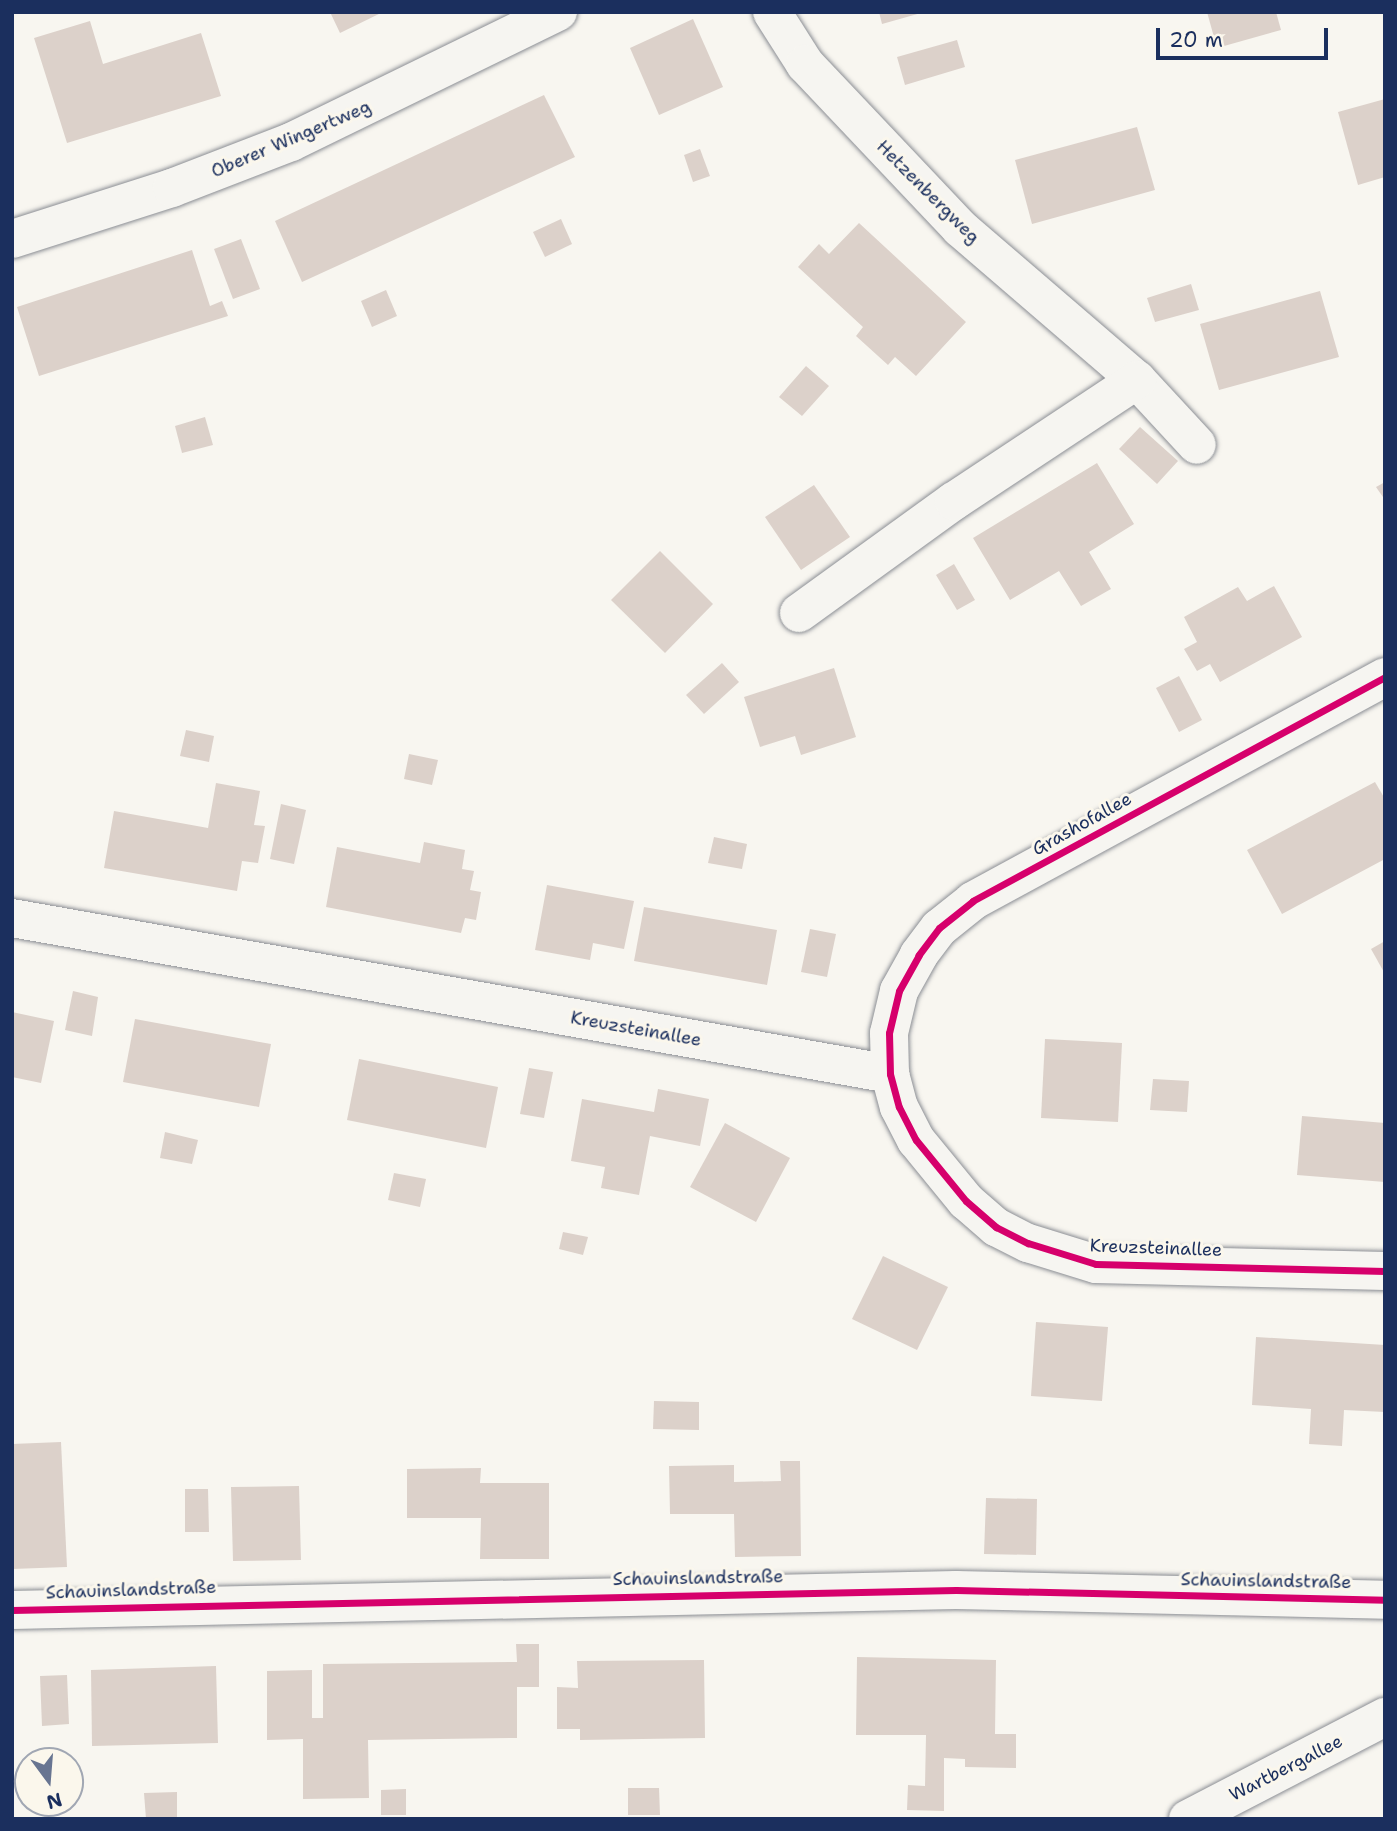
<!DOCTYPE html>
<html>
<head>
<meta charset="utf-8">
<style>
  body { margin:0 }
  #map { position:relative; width:1397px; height:1831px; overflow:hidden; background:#f8f6f0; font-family:"Shantell Sans",sans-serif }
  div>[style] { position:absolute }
  .building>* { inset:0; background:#dcd1ca }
  .roads { filter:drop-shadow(0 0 2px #8b8e94) drop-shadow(0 0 2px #8b8e94) }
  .minor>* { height:38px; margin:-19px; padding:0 19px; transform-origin:19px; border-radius:19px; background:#f6f5f1 }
  .tertiary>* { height:38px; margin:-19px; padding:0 19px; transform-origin:19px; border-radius:19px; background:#f6f5f1 }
  .cycleway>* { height:7px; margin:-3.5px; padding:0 3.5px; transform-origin:3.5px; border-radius:3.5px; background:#d6006c }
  span { translate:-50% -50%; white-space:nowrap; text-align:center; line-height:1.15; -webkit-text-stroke:6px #fbf7ec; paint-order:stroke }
  .street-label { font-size:18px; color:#1b2f5e }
  .frame { position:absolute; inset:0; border:14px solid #1b2f5e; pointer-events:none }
  .north { position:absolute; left:14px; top:1747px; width:70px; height:70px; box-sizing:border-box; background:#fbf7ec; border:2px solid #a1a7b3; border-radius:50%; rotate:164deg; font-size:19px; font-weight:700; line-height:28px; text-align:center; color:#1b2f5e }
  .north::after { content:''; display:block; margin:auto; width:24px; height:32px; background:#687591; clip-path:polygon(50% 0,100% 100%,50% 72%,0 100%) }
  .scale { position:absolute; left:1156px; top:28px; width:172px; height:32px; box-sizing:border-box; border:4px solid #1b2f5e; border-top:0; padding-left:9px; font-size:21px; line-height:24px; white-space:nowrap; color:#1b2f5e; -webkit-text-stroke:5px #fbf7ec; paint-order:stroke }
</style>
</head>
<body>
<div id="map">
  <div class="building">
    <i style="clip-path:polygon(330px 12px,383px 12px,340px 33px)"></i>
    <i style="clip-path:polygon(879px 12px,921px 12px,921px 13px,882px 24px)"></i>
    <i style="clip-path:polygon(1207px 12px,1276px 12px,1281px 30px,1217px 48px)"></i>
    <i style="clip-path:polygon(693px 19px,723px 87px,659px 115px,630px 48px)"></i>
    <i style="clip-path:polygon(90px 21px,103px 64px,201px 33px,221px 96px,67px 143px,34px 38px)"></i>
    <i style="clip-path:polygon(957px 40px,965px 67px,905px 85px,897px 57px)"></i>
    <i style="clip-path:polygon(544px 95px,575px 157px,302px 282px,275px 221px)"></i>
    <i style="clip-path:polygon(1385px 99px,1385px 177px,1358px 185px,1338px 112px)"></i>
    <i style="clip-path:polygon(1137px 127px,1155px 190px,1032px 224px,1015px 160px)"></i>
    <i style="clip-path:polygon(700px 149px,710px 176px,693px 182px,684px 155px)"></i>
    <i style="clip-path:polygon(561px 219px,572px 244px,545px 257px,533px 232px)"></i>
    <i style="clip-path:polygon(859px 223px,966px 322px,916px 376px,895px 357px,888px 365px,856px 336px,863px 327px,798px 267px,819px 244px,829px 254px)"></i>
    <i style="clip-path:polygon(241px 239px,260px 289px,233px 299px,214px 249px)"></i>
    <i style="clip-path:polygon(192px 250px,210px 306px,222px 301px,228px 316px,39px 376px,17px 307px)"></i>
    <i style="clip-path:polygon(1191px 284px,1199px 310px,1155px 322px,1147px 298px)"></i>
    <i style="clip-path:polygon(386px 290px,397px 316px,372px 327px,361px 301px)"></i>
    <i style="clip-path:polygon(1320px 291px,1339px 357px,1219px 390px,1200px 324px)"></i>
    <i style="clip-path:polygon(806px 366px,829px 386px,802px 416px,779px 397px)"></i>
    <i style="clip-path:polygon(205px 417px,213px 445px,182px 453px,175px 426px)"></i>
    <i style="clip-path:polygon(1140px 427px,1178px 461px,1157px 484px,1119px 449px)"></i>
    <i style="clip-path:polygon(1097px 463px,1134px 524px,1089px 552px,1111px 589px,1081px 606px,1059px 571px,1010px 600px,973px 538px)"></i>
    <i style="clip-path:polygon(1385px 482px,1385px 500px,1376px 487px)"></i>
    <i style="clip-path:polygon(814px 485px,850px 537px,801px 570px,765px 517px)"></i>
    <i style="clip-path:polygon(660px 551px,713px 604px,665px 653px,611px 600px)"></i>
    <i style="clip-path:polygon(954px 564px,975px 600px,957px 610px,936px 575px)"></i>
    <i style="clip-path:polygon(1274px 586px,1302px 637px,1220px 682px,1210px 664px,1197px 671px,1184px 649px,1197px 642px,1184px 617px,1238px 587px,1247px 601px)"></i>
    <i style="clip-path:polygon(722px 663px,739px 682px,704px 714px,686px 695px)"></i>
    <i style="clip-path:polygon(834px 668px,856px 737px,801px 755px,795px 736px,760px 747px,744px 697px)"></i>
    <i style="clip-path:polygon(1179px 676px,1202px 720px,1179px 732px,1156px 688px)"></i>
    <i style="clip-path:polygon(186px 730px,214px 736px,209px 762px,180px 756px)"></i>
    <i style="clip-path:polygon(409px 754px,438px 760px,432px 785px,404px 779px)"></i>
    <i style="clip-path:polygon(1375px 782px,1385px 799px,1385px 859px,1282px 914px,1247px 850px)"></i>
    <i style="clip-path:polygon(216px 783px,260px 791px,254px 825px,265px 826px,258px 863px,242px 861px,237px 891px,104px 868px,114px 811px,208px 828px)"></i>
    <i style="clip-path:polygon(281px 804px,306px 810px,294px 864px,270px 859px)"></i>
    <i style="clip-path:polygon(714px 837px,747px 844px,742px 869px,708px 863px)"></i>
    <i style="clip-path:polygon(424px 842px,465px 850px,462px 869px,474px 871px,470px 890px,481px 892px,476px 920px,465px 918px,461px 933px,326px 907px,337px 847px,420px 863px)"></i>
    <i style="clip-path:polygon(547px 885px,634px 901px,624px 949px,593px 943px,590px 960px,535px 950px)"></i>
    <i style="clip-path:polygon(644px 907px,777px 930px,767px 985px,634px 961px)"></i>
    <i style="clip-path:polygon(810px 929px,836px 934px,827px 977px,801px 972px)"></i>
    <i style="clip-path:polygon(1385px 941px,1385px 974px,1371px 949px)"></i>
    <i style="clip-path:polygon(73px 991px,98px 997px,92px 1036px,65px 1030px)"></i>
    <i style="clip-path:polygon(12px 1012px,54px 1021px,41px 1083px,12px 1077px)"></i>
    <i style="clip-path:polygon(135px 1019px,271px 1044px,259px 1107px,123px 1082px)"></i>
    <i style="clip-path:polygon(1045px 1039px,1122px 1043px,1118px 1122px,1041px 1118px)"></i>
    <i style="clip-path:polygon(359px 1059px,498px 1087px,486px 1148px,347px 1120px)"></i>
    <i style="clip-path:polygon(529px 1068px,553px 1072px,544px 1118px,520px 1114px)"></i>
    <i style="clip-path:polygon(1153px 1079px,1189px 1081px,1187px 1112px,1150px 1110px)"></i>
    <i style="clip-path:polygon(658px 1089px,709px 1099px,700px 1146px,650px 1136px,639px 1195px,601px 1188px,605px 1167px,571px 1161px,582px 1099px,654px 1112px)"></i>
    <i style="clip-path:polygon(1302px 1116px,1385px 1123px,1385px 1182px,1297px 1175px)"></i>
    <i style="clip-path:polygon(725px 1123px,790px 1158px,756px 1222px,690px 1187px)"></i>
    <i style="clip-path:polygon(165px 1132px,198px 1140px,192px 1164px,160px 1158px)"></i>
    <i style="clip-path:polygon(394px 1173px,426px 1179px,420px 1207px,388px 1200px)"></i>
    <i style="clip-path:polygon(563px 1232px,588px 1237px,583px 1255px,559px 1249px)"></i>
    <i style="clip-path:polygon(883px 1256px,948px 1287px,917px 1350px,852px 1319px)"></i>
    <i style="clip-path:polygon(1036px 1322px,1108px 1327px,1102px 1401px,1031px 1396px)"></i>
    <i style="clip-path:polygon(1256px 1337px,1385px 1345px,1385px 1412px,1344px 1410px,1342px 1446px,1309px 1444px,1311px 1409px,1252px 1405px)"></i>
    <i style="clip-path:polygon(654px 1401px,699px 1402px,699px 1430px,653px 1429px)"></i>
    <i style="clip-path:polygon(61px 1442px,67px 1567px,12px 1569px,12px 1444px)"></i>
    <i style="clip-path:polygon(780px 1461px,800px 1461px,801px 1556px,735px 1557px,734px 1514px,670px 1514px,669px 1466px,734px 1465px,734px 1482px,781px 1481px)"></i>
    <i style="clip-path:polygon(481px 1468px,480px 1483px,549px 1483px,549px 1559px,480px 1559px,481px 1518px,407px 1518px,407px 1469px)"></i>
    <i style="clip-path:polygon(299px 1486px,301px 1560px,233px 1561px,231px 1487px)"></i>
    <i style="clip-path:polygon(185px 1489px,208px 1489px,209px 1532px,185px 1532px)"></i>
    <i style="clip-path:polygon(986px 1498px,1037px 1499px,1036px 1555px,984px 1554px)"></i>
    <i style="clip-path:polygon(516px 1644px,539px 1644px,539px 1687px,517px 1687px,517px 1738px,368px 1740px,369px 1798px,303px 1799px,303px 1739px,267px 1740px,267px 1671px,312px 1670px,312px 1718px,323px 1718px,323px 1664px,517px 1662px)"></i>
    <i style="clip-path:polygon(857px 1657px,996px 1660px,995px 1734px,1016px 1734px,1016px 1768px,965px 1767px,965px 1759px,944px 1758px,944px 1811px,907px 1810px,908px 1785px,925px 1786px,926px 1735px,856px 1735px)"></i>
    <i style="clip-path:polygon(704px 1660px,705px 1738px,580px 1740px,580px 1729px,557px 1729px,557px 1687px,578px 1688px,577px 1661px)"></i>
    <i style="clip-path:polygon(216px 1666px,218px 1743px,92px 1746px,91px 1670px)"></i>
    <i style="clip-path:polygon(67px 1675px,69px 1724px,42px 1726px,40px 1676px)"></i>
    <i style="clip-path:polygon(628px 1788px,659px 1788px,660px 1815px,628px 1815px)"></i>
    <i style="clip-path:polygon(406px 1789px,406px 1815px,381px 1815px,381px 1790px)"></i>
    <i style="clip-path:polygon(177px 1792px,177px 1819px,146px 1819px,144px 1793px)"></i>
  </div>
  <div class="roads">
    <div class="minor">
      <i style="left:772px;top:12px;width:62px;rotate:57.6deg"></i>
      <i style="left:805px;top:64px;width:226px;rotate:46.6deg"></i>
      <i style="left:960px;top:228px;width:233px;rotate:40.7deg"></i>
      <i style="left:1137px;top:380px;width:88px;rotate:47.3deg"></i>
      <i style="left:12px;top:239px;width:168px;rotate:-17.7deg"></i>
      <i style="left:172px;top:188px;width:128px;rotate:-21.1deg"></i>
      <i style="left:291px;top:142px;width:297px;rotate:-26deg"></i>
      <i style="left:799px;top:613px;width:191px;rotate:-35.9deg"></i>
      <i style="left:954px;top:501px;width:219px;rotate:-33.5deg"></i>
      <i style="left:12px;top:918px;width:892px;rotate:10.07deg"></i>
      <i style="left:12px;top:1610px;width:944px;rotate:-1.21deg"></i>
      <i style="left:956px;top:1590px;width:429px;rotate:1.3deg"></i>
      <i style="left:1188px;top:1819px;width:222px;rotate:-27.4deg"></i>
    </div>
    <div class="tertiary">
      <i style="left:1385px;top:677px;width:469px;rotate:151.5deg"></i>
      <i style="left:973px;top:901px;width:43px;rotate:141.5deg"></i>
      <i style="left:939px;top:928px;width:34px;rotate:127deg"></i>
      <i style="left:919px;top:955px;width:41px;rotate:119.1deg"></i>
      <i style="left:899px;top:991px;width:43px;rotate:103.4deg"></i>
      <i style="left:889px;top:1033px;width:41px;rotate:88.6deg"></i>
      <i style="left:890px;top:1074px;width:34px;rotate:75deg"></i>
      <i style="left:899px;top:1107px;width:37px;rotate:63deg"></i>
      <i style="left:916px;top:1140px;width:79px;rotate:50.7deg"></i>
      <i style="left:966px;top:1201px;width:40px;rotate:41deg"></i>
      <i style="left:996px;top:1227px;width:36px;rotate:27deg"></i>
      <i style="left:1028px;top:1243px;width:71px;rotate:17.2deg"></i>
      <i style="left:1096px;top:1264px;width:289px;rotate:1.4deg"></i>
    </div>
  </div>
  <div class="cycleway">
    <i style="left:1385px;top:677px;width:469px;rotate:151.5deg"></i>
    <i style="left:973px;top:901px;width:43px;rotate:141.5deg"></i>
    <i style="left:939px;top:928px;width:34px;rotate:127deg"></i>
    <i style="left:919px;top:955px;width:41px;rotate:119.1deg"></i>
    <i style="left:899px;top:991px;width:43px;rotate:103.4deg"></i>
    <i style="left:889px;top:1033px;width:41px;rotate:88.6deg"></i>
    <i style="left:890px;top:1074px;width:34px;rotate:75deg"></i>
    <i style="left:899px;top:1107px;width:37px;rotate:63deg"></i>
    <i style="left:916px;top:1140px;width:79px;rotate:50.7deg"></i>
    <i style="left:966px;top:1201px;width:40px;rotate:41deg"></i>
    <i style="left:996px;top:1227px;width:36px;rotate:27deg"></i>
    <i style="left:1028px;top:1243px;width:71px;rotate:17.2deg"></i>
    <i style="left:1096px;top:1264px;width:289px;rotate:1.4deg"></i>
    <i style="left:12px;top:1610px;width:944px;rotate:-1.21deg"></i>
    <i style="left:956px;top:1590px;width:429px;rotate:1.3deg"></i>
  </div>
  <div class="street-label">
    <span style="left:291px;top:139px;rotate:-23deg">Oberer Wingertweg</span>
    <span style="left:928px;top:192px;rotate:45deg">Hetzenbergweg</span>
    <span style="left:1082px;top:824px;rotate:-29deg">Grashofallee</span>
    <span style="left:636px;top:1029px;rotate:10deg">Kreuzsteinallee</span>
    <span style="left:1156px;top:1248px;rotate:2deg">Kreuzsteinallee</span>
    <span style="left:698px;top:1578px;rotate:-1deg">Schauinslandstraße</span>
    <span style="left:1266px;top:1581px;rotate:1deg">Schauinslandstraße</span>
    <span style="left:131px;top:1590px;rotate:-2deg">Schauinslandstraße</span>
    <span style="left:1286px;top:1768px;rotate:-27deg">Wartbergallee</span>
  </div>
  <div class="frame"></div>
  <div class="north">N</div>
  <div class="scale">20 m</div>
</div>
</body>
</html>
